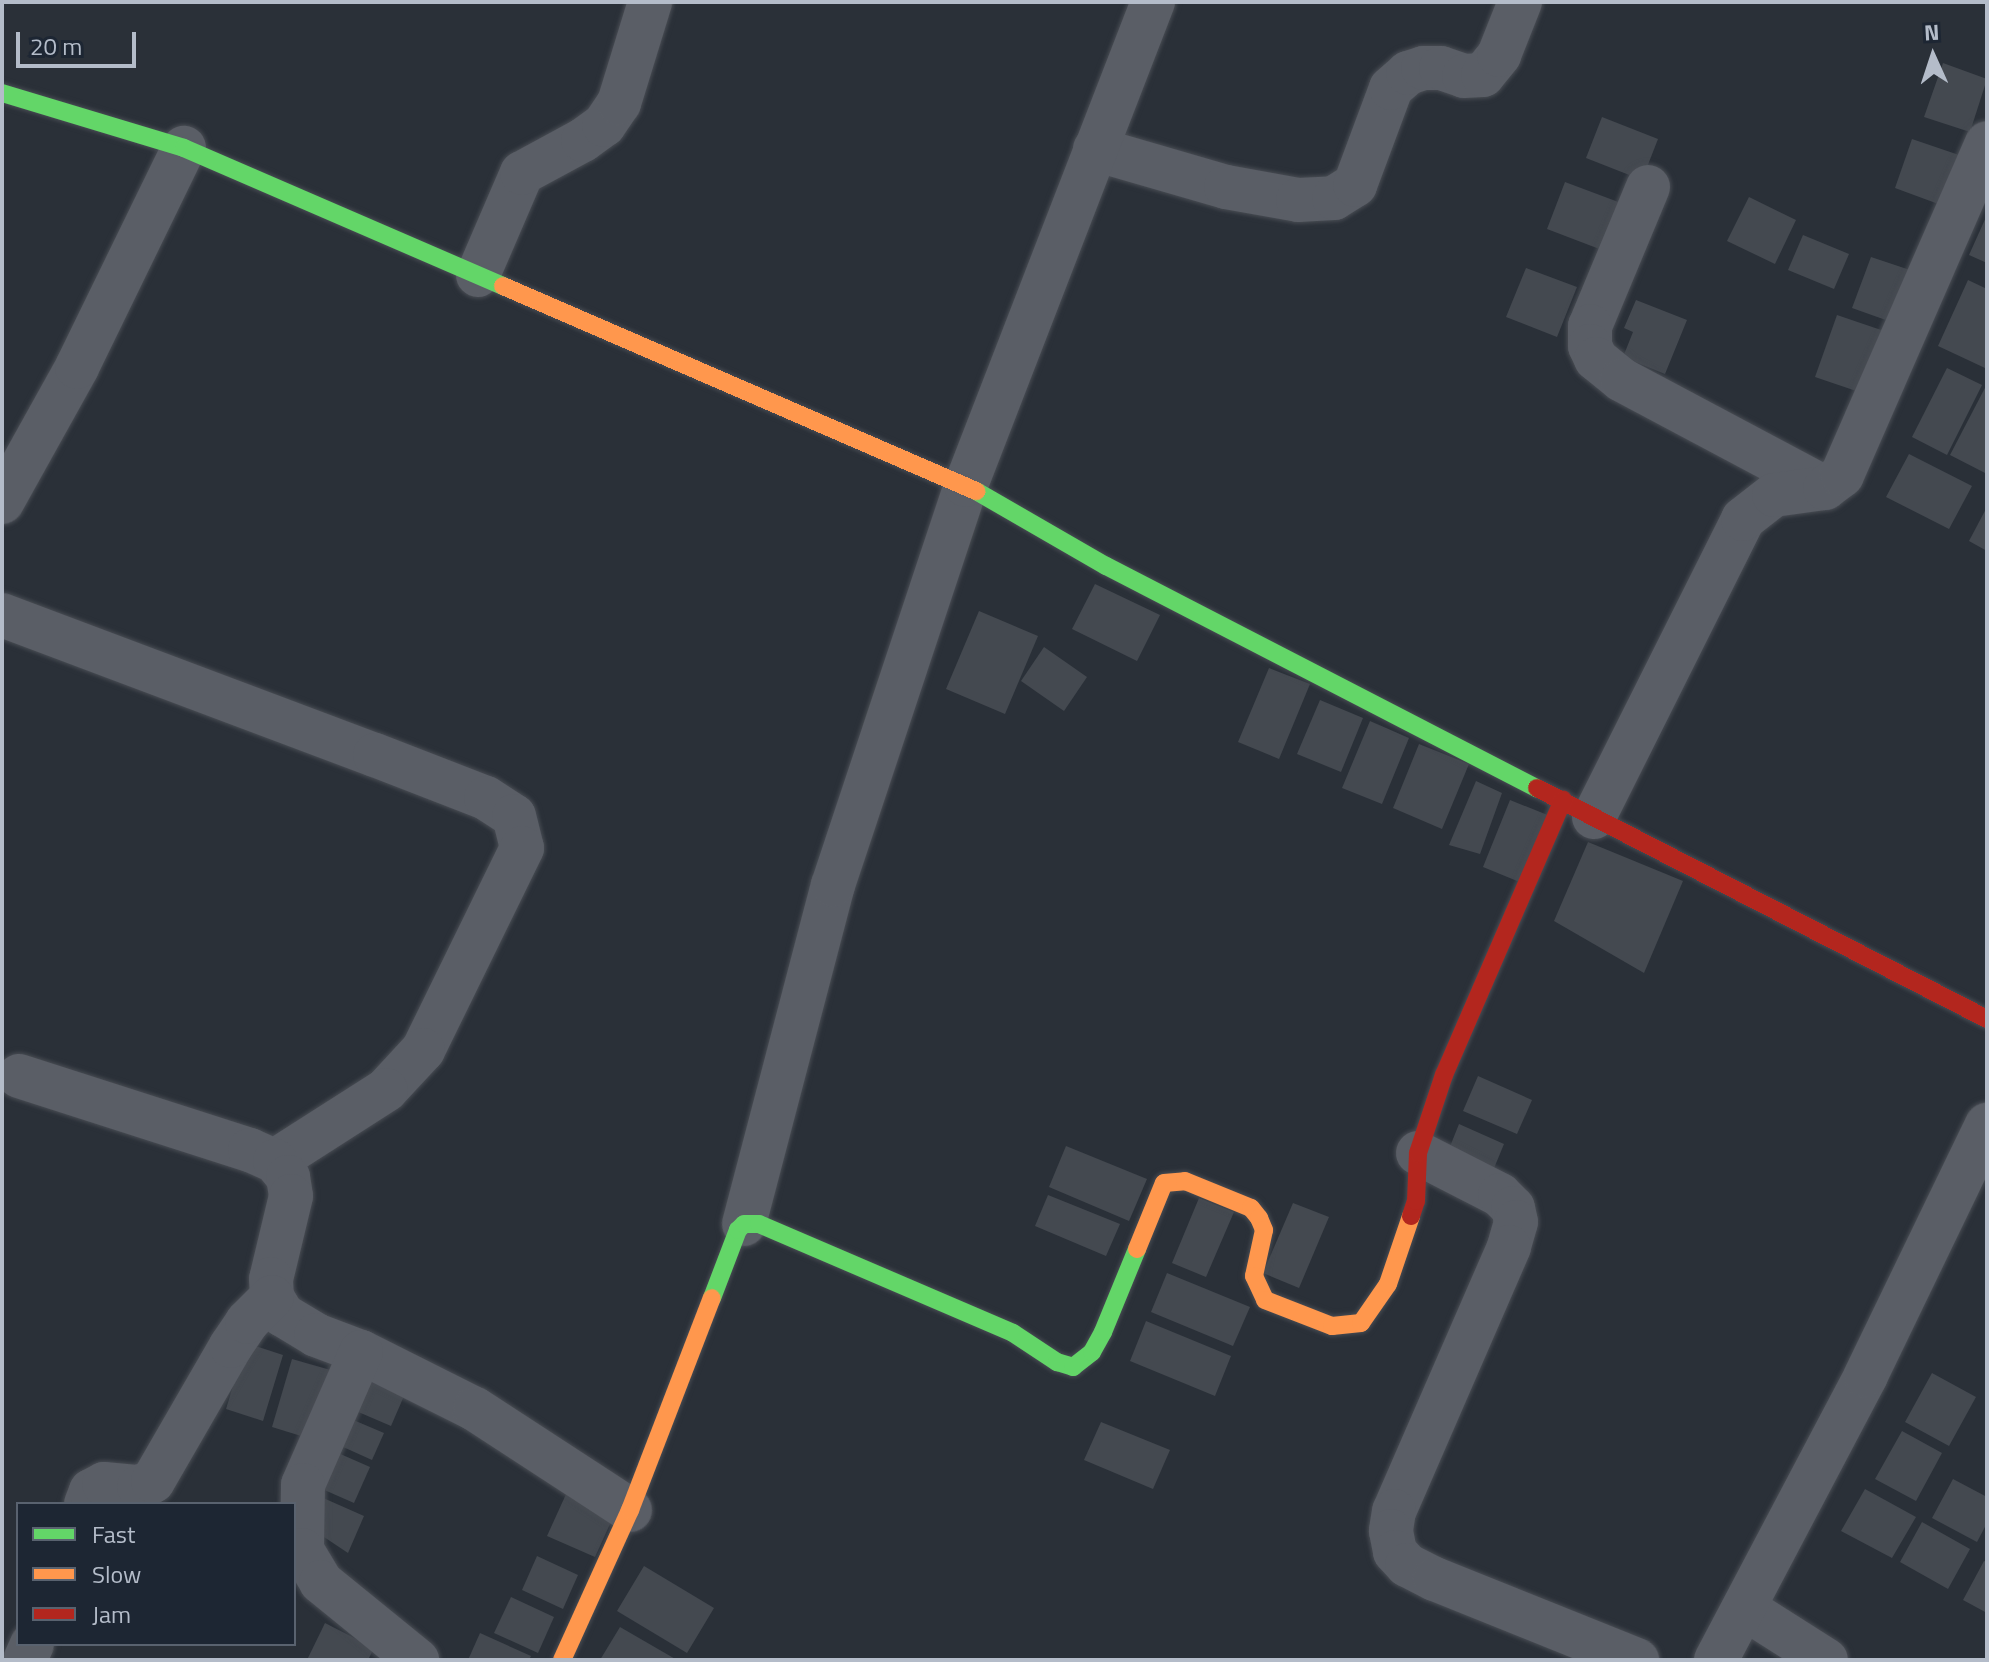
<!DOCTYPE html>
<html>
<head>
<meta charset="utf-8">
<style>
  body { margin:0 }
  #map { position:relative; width:1989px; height:1662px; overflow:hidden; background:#2a3038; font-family:"Titillium Web",sans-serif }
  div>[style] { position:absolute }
  .building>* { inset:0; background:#444950 }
  .roads { filter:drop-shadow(0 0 2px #484c53) drop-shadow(0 0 2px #484c53) }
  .street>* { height:44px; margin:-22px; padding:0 22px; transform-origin:22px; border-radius:22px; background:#5a5e66 }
  .fast>* { height:18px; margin:-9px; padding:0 9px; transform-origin:9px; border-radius:9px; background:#63d668 }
  .slow>* { height:18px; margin:-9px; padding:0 9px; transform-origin:9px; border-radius:9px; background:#ff974d }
  .jam>* { height:18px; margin:-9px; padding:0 9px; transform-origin:9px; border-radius:9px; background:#b3261e }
  span { translate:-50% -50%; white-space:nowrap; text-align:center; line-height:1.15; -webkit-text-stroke:6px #1d2633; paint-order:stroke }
  .frame { position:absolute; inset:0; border:4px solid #b4bcc9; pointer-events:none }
  .legend { position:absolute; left:16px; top:1502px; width:280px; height:144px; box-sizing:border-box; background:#1d2633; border:2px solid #59626f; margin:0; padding:10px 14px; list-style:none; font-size:24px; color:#b4bcc9 }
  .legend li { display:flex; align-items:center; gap:16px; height:40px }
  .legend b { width:40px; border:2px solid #59626f }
  .north { position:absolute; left:1893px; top:16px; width:80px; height:80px; -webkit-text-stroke:6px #1d2633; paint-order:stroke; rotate:357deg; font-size:22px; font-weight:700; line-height:32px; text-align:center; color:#b4bcc9 }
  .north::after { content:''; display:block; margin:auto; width:28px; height:36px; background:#b4bcc9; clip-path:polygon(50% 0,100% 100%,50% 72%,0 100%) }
  .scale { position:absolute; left:16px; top:32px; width:120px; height:36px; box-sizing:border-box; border:4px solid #b4bcc9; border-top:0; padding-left:10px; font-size:24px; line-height:28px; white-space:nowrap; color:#b4bcc9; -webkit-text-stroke:6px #1d2633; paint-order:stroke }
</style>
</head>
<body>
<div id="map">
  <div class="building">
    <i style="clip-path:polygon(1943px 63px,1987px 79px,1970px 132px,1924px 117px)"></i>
    <i style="clip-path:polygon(1602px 117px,1658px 139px,1642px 180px,1586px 158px)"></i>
    <i style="clip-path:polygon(1912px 139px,1959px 155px,1941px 205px,1895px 188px)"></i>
    <i style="clip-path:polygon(1565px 182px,1621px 203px,1602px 250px,1547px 229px)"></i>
    <i style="clip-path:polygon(1749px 197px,1796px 220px,1775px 264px,1727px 241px)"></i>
    <i style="clip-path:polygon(1987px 215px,1987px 263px,1969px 255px)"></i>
    <i style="clip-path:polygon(1803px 235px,1849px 254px,1834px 289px,1788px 270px)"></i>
    <i style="clip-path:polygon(1871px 257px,1916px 272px,1897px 324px,1852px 308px)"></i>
    <i style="clip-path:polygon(1526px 268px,1577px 287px,1557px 337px,1506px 317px)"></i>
    <i style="clip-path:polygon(1968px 280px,1987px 289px,1985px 368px,1938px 346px)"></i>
    <i style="clip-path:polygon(1636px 300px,1687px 320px,1665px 374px,1623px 357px,1633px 332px,1624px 328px)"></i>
    <i style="clip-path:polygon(1837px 315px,1887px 332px,1865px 394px,1815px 377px)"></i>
    <i style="clip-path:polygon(1947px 368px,1982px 385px,1947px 455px,1912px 437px)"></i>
    <i style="clip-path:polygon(1987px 384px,1987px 474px,1950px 455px)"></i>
    <i style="clip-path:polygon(1909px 454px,1972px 486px,1949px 529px,1886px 497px)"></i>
    <i style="clip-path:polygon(1987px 507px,1987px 551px,1969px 541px)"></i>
    <i style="clip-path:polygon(1095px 584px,1160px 615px,1137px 661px,1072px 629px)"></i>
    <i style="clip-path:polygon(979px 611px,1038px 636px,1005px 714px,946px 689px)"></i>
    <i style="clip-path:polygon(1044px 647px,1087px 677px,1064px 711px,1021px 681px)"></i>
    <i style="clip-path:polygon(1269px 668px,1310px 684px,1279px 759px,1238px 742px)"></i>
    <i style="clip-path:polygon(1320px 700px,1363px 718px,1341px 772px,1297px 754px)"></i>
    <i style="clip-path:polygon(1370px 721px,1409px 738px,1382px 804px,1342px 788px)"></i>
    <i style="clip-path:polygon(1419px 744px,1469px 764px,1442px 829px,1393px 808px)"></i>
    <i style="clip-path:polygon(1476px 781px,1502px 793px,1480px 854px,1449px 845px)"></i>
    <i style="clip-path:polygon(1510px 800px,1550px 816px,1522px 883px,1483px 867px)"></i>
    <i style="clip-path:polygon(1588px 842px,1683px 881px,1644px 973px,1554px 921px)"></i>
    <i style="clip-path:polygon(1478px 1076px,1532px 1100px,1517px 1134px,1463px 1111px)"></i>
    <i style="clip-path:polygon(1459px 1124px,1504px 1144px,1490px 1178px,1445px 1159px)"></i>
    <i style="clip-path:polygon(1066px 1146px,1147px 1179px,1129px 1221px,1049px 1187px)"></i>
    <i style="clip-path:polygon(1048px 1195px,1120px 1224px,1106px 1256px,1035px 1226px)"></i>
    <i style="clip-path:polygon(1199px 1198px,1234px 1212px,1206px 1277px,1172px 1263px)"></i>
    <i style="clip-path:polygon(1293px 1203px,1329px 1217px,1299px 1288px,1263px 1273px)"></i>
    <i style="clip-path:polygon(1167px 1273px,1250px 1307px,1233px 1346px,1151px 1312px)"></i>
    <i style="clip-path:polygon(1146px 1321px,1231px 1356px,1215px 1396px,1130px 1361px)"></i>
    <i style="clip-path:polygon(246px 1343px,283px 1355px,263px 1421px,226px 1409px)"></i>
    <i style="clip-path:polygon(292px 1359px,334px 1371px,314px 1440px,272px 1427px)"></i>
    <i style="clip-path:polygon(1932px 1373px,1976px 1397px,1949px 1446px,1905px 1422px)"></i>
    <i style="clip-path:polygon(362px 1378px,404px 1396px,391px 1426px,349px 1408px)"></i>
    <i style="clip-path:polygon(344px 1416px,384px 1433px,372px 1460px,332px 1442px)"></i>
    <i style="clip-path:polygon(1101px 1422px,1170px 1450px,1153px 1489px,1084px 1460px)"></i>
    <i style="clip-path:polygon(1902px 1431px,1942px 1453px,1916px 1501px,1875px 1479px)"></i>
    <i style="clip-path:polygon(329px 1449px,370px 1467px,354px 1503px,313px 1485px)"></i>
    <i style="clip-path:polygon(1953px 1479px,1987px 1497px,1987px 1523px,1977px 1542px,1932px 1518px)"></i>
    <i style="clip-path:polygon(1865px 1489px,1916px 1517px,1892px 1558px,1841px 1531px)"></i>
    <i style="clip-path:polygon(567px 1492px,615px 1513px,595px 1557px,547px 1536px)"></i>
    <i style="clip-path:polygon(321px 1497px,364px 1516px,348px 1553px,312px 1529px)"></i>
    <i style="clip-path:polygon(1922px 1522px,1970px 1549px,1948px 1589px,1900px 1562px)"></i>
    <i style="clip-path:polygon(537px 1556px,578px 1575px,563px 1609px,522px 1590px)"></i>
    <i style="clip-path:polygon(1984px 1561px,1987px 1562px,1987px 1613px,1963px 1600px)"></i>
    <i style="clip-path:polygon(644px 1566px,714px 1608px,687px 1653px,617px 1611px)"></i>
    <i style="clip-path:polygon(511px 1597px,554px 1617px,538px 1653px,494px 1633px)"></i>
    <i style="clip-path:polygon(325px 1623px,374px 1648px,368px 1660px,307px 1660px)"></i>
    <i style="clip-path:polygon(620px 1627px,677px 1660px,600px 1660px)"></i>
    <i style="clip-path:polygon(480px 1633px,531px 1656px,529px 1660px,468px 1660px)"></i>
  </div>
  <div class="roads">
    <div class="street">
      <i style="left:1095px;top:149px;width:136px;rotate:16.2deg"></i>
      <i style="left:1226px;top:187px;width:73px;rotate:10.2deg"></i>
      <i style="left:1298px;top:200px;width:36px;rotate:-3deg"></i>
      <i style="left:1334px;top:198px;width:25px;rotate:-32deg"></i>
      <i style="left:1355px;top:185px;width:103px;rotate:-69.6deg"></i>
      <i style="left:1391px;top:88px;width:23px;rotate:-41deg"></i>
      <i style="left:1408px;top:73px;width:16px;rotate:-18deg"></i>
      <i style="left:1423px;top:68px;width:18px"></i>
      <i style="left:1441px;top:68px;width:24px;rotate:19deg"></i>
      <i style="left:1464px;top:76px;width:19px;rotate:-3deg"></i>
      <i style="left:1483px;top:75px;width:26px;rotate:-51deg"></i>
      <i style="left:1499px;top:55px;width:57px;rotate:-68.4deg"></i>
      <i style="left:1648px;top:187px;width:151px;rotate:112.6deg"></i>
      <i style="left:1590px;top:326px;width:20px;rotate:90deg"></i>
      <i style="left:1590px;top:346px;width:14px;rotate:65deg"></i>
      <i style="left:1596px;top:359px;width:33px;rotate:39deg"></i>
      <i style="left:1622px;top:380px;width:230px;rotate:28deg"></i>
      <i style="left:478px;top:275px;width:111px;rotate:-66.7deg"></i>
      <i style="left:522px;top:173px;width:69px;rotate:-28.4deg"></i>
      <i style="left:583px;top:140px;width:26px;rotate:-36deg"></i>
      <i style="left:604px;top:125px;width:27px;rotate:-56deg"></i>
      <i style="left:619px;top:103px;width:106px;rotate:-72.9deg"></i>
      <i style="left:2px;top:502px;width:154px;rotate:-60.9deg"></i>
      <i style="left:77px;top:367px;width:244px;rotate:-64deg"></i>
      <i style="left:2px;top:615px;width:398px;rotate:20.6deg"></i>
      <i style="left:375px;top:755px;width:119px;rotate:21.2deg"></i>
      <i style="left:486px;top:798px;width:33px;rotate:33deg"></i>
      <i style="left:514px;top:816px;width:33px;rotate:76deg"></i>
      <i style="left:522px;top:848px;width:225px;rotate:116.1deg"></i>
      <i style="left:423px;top:1050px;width:54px;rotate:132.8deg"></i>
      <i style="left:386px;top:1090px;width:132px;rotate:147.4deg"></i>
      <i style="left:1594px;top:817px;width:333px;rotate:-63.4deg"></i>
      <i style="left:1743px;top:519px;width:39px;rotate:-38deg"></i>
      <i style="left:1774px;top:495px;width:51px;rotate:-7.8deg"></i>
      <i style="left:1825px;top:488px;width:21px;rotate:-37deg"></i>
      <i style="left:1842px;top:475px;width:362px;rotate:-66.4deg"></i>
      <i style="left:19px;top:1076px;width:243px;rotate:17.8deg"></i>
      <i style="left:250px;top:1150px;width:27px;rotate:24deg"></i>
      <i style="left:275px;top:1161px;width:21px;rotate:51deg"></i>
      <i style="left:288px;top:1177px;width:19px;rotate:81deg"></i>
      <i style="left:291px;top:1196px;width:85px;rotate:103.5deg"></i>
      <i style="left:271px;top:1279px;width:18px;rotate:87deg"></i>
      <i style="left:272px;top:1297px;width:21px;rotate:59deg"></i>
      <i style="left:283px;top:1315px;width:39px;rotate:31deg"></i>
      <i style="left:316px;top:1335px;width:48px;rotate:20.7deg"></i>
      <i style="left:361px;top:1352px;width:127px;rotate:26.6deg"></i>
      <i style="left:475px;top:1409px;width:185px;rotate:33.1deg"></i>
      <i style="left:1418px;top:1153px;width:92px;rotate:27.1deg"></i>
      <i style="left:1500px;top:1195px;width:18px;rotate:45deg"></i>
      <i style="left:1513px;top:1208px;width:14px;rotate:78deg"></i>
      <i style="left:1516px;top:1222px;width:26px;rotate:106deg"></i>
      <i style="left:1509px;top:1247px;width:288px;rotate:113.5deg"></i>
      <i style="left:1394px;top:1511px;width:20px;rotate:99deg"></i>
      <i style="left:1391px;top:1531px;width:21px;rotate:79deg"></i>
      <i style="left:1395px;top:1552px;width:18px;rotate:47deg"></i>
      <i style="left:1407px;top:1565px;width:31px;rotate:27deg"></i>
      <i style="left:1435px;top:1579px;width:218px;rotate:21.9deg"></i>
      <i style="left:744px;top:1224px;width:350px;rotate:-75.3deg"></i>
      <i style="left:833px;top:885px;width:422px;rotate:-71.6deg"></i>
      <i style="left:966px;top:485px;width:518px;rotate:-68.84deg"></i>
      <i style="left:361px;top:1352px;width:145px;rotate:113.6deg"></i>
      <i style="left:303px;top:1485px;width:65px;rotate:90.9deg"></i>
      <i style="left:302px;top:1550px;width:37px;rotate:59deg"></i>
      <i style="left:321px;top:1582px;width:124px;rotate:39.1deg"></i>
      <i style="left:86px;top:1504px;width:14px;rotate:-69deg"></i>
      <i style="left:91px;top:1491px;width:15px;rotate:-28deg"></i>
      <i style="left:104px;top:1484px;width:35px;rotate:5deg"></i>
      <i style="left:139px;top:1487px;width:15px;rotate:-23deg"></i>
      <i style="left:153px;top:1481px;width:156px;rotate:-60deg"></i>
      <i style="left:231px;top:1346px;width:29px;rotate:-56deg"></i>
      <i style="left:247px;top:1322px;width:35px;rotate:-45deg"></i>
      <i style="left:1744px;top:1608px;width:97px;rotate:32.4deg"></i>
      <i style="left:25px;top:1660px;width:17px;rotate:-66deg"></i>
      <i style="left:1716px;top:1660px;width:322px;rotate:-62.2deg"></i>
      <i style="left:1866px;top:1375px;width:278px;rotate:-64.2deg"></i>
    </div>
    <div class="fast">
      <i style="left:2px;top:93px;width:190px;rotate:16.8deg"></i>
      <i style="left:184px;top:148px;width:348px;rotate:23.4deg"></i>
      <i style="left:976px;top:491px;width:150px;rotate:30deg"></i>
      <i style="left:1106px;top:566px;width:485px;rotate:27.3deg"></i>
      <i style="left:712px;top:1298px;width:73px;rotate:-69.1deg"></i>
      <i style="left:738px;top:1230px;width:8px;rotate:-45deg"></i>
      <i style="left:744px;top:1224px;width:15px"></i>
      <i style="left:759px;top:1224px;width:276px;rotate:23.2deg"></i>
      <i style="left:1013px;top:1333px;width:53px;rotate:33.4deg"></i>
      <i style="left:1057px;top:1362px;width:17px;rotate:17deg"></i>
      <i style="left:1073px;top:1367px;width:24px;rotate:-38deg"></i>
      <i style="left:1092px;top:1352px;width:23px;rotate:-61deg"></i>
      <i style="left:1103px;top:1332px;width:90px;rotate:-67.7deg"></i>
    </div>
    <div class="slow">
      <i style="left:503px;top:286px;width:516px;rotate:23.43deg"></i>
      <i style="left:1137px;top:1249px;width:71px;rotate:-67.8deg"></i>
      <i style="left:1164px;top:1183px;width:21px;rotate:-5deg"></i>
      <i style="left:1185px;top:1181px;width:71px;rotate:22.2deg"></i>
      <i style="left:1251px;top:1208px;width:13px;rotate:51deg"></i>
      <i style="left:1259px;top:1218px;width:13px;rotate:67deg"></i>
      <i style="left:1264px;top:1230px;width:47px;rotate:102.3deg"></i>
      <i style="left:1254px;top:1276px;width:26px;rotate:65deg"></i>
      <i style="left:1265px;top:1300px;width:72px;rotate:21.2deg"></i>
      <i style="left:1332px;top:1326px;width:29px;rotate:-6deg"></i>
      <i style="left:1361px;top:1323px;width:47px;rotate:-55.3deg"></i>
      <i style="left:1388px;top:1284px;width:72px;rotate:-71.3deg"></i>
      <i style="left:562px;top:1660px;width:165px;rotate:-65.6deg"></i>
      <i style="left:630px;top:1510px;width:227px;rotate:-68.9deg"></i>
    </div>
    <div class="jam">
      <i style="left:1537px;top:788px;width:506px;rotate:27.17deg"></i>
      <i style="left:1411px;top:1216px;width:16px;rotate:-72deg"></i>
      <i style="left:1416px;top:1201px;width:48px;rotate:-87.6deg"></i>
      <i style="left:1418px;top:1153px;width:82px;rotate:-71.6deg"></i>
      <i style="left:1444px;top:1075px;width:300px;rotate:-66.6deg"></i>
    </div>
  </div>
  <div class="frame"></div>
  <ul class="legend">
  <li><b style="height:10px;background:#63d668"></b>Fast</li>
  <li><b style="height:10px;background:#ff974d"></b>Slow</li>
  <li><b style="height:10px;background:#b3261e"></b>Jam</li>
  </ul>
  <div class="north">N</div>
  <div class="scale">20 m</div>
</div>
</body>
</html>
